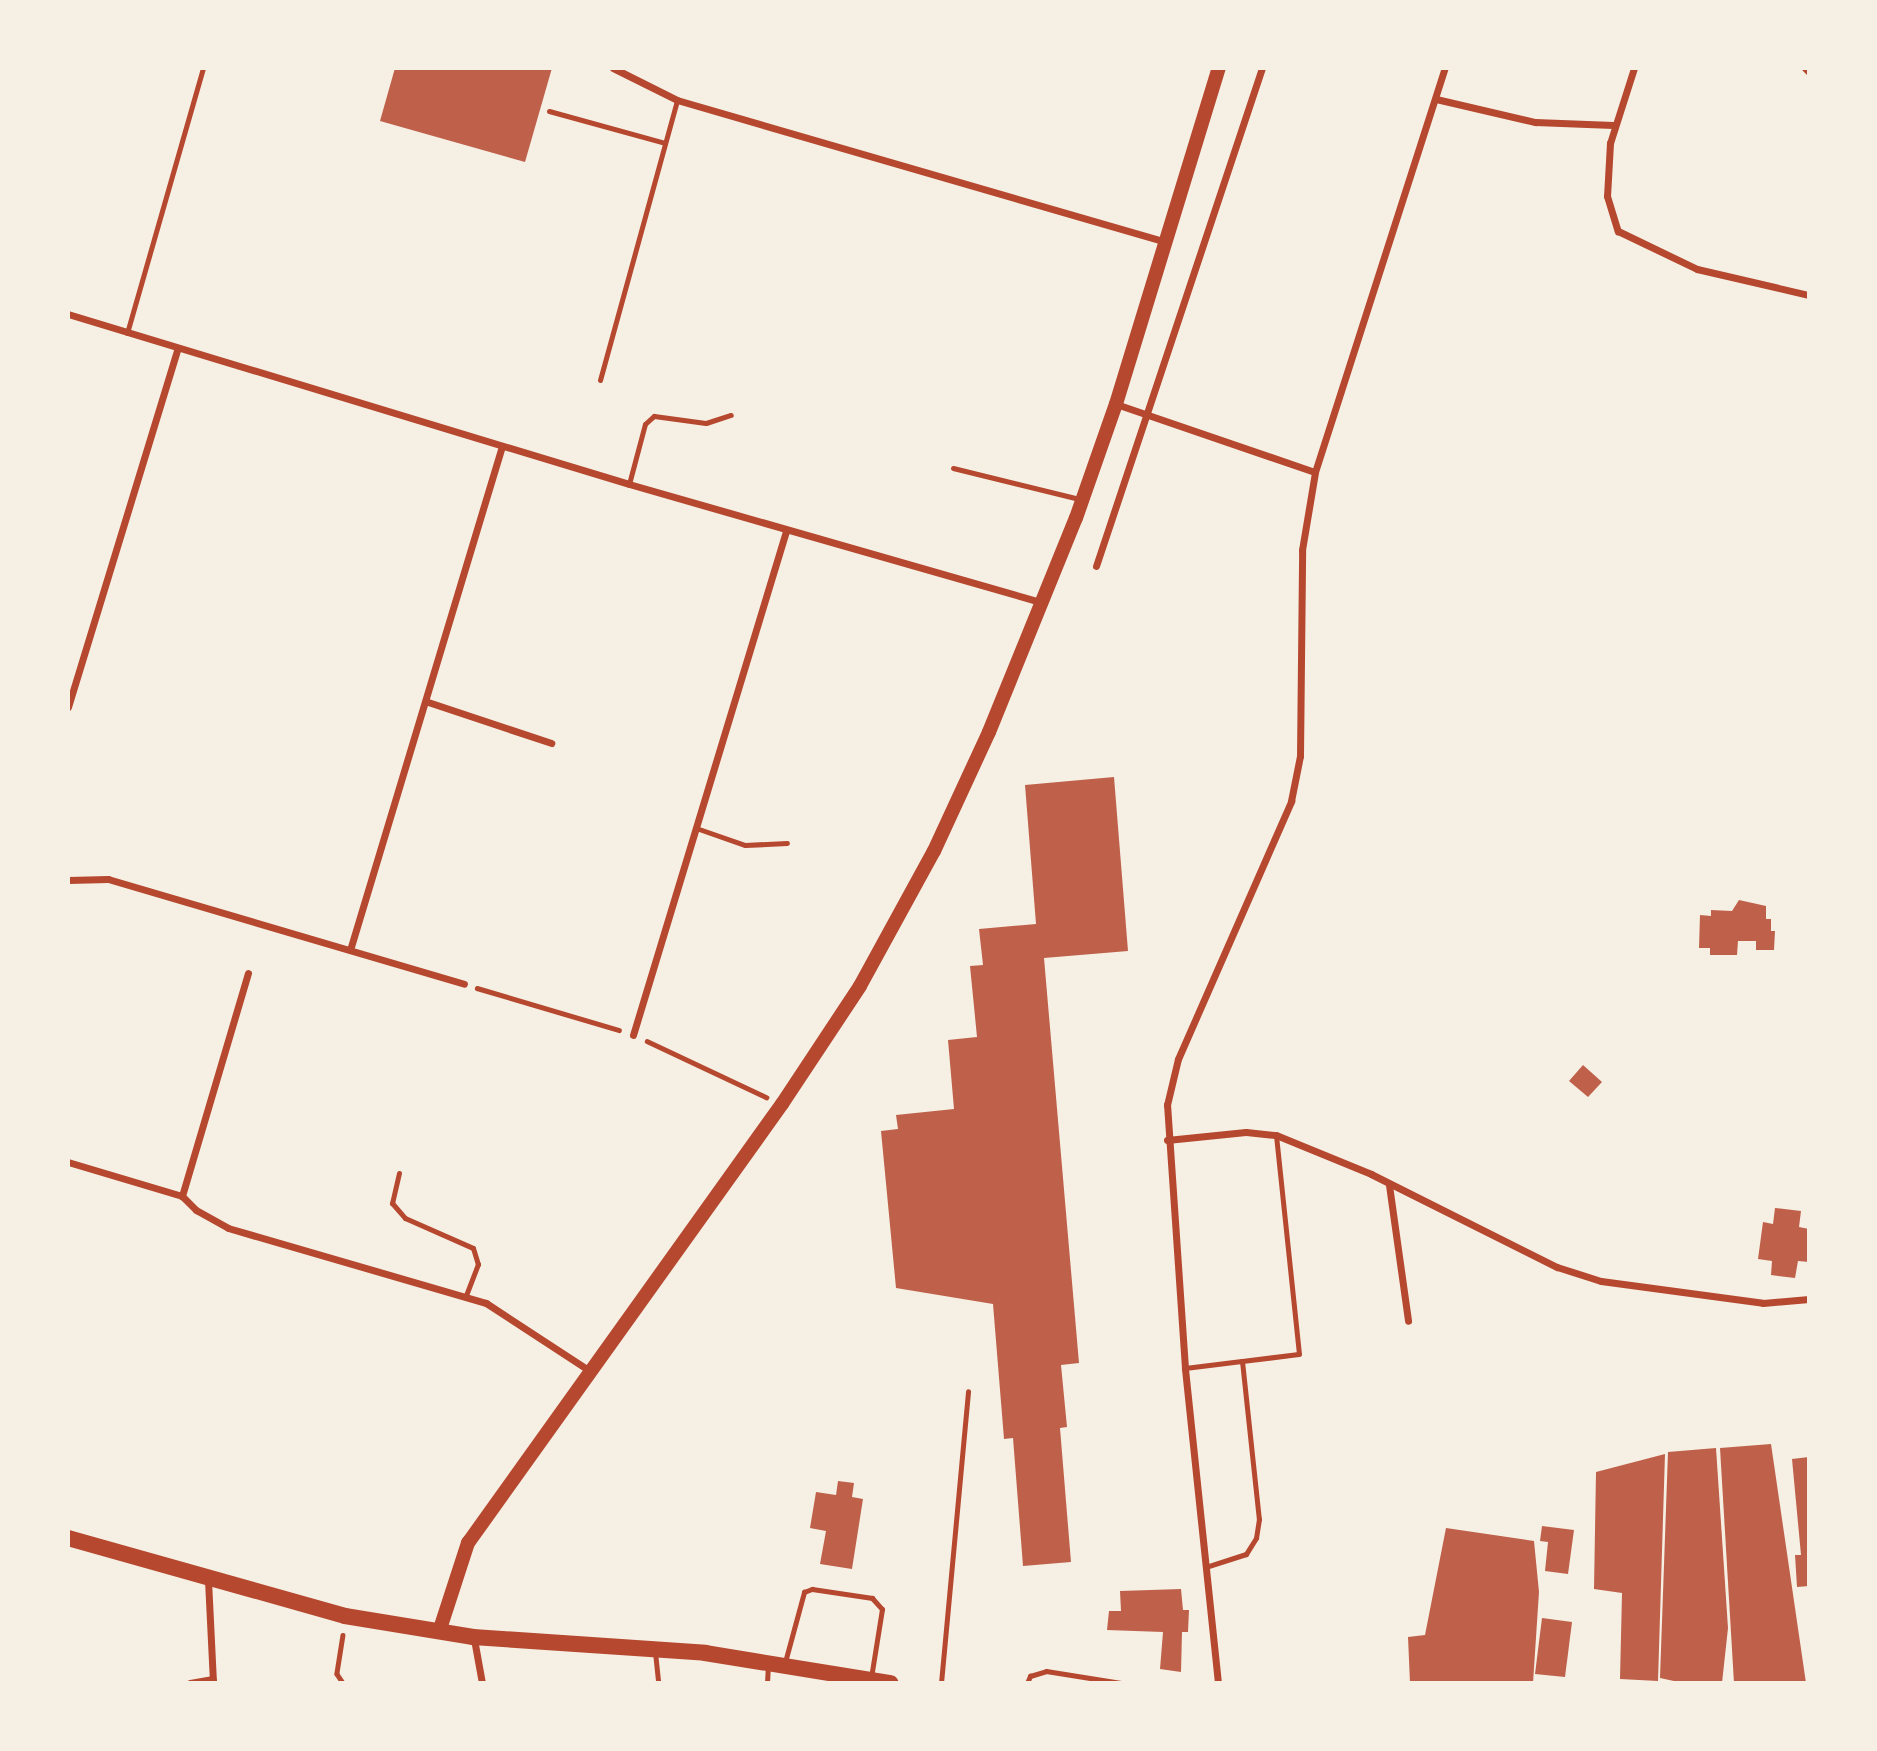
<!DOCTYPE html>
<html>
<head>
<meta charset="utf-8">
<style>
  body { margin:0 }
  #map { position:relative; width:1877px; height:1751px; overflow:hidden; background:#f6efe4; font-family:"PT Sans Narrow",sans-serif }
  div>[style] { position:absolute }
  .building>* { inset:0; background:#bf614a }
  .path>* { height:4.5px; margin:-2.25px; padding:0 2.25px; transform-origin:2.25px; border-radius:2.25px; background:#b5482f }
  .service>* { height:5px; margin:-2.5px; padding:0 2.5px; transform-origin:2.5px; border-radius:2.5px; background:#b5482f }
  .minor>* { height:7px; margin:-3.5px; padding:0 3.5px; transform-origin:3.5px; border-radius:3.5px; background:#b5482f }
  .secondary>* { height:14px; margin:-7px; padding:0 7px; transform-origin:7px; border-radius:7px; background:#b5482f }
  .primary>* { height:16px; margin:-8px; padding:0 8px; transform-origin:8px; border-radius:8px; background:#b5482f }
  span { translate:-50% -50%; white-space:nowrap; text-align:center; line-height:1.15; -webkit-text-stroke:6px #f6efe4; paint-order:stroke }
  .frame { position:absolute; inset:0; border:70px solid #f6efe4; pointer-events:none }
</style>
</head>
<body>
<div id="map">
  <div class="building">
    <i style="clip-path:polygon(395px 68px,552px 68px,525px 162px,380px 121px)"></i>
    <i style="clip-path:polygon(1114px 777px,1128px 951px,1044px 958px,1079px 1363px,1061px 1365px,1067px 1427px,1060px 1428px,1071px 1562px,1023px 1566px,1013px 1438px,1004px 1439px,993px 1304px,896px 1288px,881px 1131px,898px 1129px,896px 1115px,954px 1109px,948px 1040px,977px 1037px,970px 966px,983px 965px,979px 929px,1036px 924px,1025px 785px)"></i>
    <i style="clip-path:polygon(1739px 900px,1766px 906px,1766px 919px,1771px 919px,1771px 931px,1775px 931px,1774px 950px,1756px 950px,1756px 941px,1738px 941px,1737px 955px,1710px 955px,1710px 948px,1699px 948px,1700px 915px,1711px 916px,1711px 910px,1732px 911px)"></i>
    <i style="clip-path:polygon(1583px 1065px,1602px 1082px,1588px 1097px,1569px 1081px)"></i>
    <i style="clip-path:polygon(1775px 1208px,1801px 1211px,1799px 1227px,1809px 1229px,1809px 1262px,1798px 1261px,1795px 1278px,1771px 1275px,1772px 1261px,1758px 1259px,1763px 1222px,1773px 1224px)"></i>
    <i style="clip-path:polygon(1771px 1444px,1806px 1683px,1734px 1683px,1720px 1448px)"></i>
    <i style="clip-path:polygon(1716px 1448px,1728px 1628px,1722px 1683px,1683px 1683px,1660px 1678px,1668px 1452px)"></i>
    <i style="clip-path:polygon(1665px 1454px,1658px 1681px,1620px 1679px,1622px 1593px,1594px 1589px,1596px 1472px)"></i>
    <i style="clip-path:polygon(1809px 1457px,1809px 1586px,1797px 1587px,1795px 1555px,1801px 1555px,1792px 1459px)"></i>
    <i style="clip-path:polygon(838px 1481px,854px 1483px,852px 1497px,863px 1499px,852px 1569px,820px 1564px,826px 1531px,810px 1528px,816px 1492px,836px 1495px)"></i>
    <i style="clip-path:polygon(1542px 1526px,1574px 1530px,1568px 1574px,1545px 1571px,1548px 1542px,1540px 1541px)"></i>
    <i style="clip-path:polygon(1446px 1528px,1534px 1541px,1539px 1592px,1533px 1683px,1410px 1683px,1408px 1637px,1425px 1635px)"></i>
    <i style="clip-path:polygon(1181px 1589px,1183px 1610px,1189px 1610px,1188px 1632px,1182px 1632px,1181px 1672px,1160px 1669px,1163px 1632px,1107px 1630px,1109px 1611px,1121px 1611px,1120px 1591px)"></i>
    <i style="clip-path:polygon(1542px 1618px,1572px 1622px,1565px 1677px,1535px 1674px)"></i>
  </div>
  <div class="path">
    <i style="left:477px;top:988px;width:148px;rotate:16.5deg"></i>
    <i style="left:647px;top:1041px;width:132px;rotate:25.2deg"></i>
    <i style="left:343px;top:1635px;width:39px;rotate:99deg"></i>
    <i style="left:337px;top:1674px;width:11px;rotate:56deg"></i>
  </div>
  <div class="service">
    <i style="left:549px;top:111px;width:120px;rotate:15.4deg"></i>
    <i style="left:127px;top:333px;width:276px;rotate:-74deg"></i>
    <i style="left:600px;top:380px;width:290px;rotate:-74.6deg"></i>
    <i style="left:953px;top:468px;width:130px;rotate:13.8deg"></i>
    <i style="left:629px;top:484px;width:62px;rotate:-75.1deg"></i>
    <i style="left:645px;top:424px;width:12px;rotate:-42deg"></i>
    <i style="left:654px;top:416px;width:52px;rotate:7.7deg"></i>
    <i style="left:706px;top:423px;width:26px;rotate:-18deg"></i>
    <i style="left:696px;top:828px;width:52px;rotate:19.1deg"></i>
    <i style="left:745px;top:845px;width:42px;rotate:-2.7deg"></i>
    <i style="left:399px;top:1173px;width:31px;rotate:103deg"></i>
    <i style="left:392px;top:1203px;width:20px;rotate:49deg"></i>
    <i style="left:405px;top:1218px;width:74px;rotate:23.8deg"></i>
    <i style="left:473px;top:1248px;width:17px;rotate:73deg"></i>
    <i style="left:478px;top:1264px;width:34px;rotate:111deg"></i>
    <i style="left:1242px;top:1361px;width:57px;rotate:-7deg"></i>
    <i style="left:1299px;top:1354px;width:220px;rotate:-96deg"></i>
    <i style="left:1185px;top:1368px;width:57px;rotate:-7deg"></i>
    <i style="left:1242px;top:1361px;width:159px;rotate:83.9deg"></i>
    <i style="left:1259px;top:1519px;width:19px;rotate:99deg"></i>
    <i style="left:1256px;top:1538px;width:19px;rotate:122deg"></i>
    <i style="left:1246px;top:1554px;width:42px;rotate:162deg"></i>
    <i style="left:655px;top:1652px;width:31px;rotate:84deg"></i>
    <i style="left:785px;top:1662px;width:73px;rotate:-74.8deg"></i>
    <i style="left:804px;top:1592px;width:9px;rotate:-21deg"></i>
    <i style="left:812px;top:1589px;width:61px;rotate:8.5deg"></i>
    <i style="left:872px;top:1598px;width:15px;rotate:48deg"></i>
    <i style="left:882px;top:1609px;width:70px;rotate:99.1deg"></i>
    <i style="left:767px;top:1683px;width:17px;rotate:-87deg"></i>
    <i style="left:941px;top:1683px;width:293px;rotate:-84.7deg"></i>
    <i style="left:1027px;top:1683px;width:8px;rotate:-67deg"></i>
    <i style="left:1030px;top:1676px;width:17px;rotate:-17deg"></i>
    <i style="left:1046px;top:1671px;width:76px;rotate:9.1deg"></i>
  </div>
  <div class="minor">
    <i style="left:613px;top:68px;width:72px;rotate:26.6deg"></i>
    <i style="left:677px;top:100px;width:509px;rotate:16.19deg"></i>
    <i style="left:1634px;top:68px;width:79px;rotate:107.7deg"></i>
    <i style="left:1610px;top:143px;width:53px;rotate:93.2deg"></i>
    <i style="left:1607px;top:196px;width:37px;rotate:73deg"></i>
    <i style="left:1618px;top:231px;width:88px;rotate:25.7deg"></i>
    <i style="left:1697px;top:269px;width:115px;rotate:13.1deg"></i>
    <i style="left:1805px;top:68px;width:6px;rotate:45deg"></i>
    <i style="left:1436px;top:99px;width:102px;rotate:13.1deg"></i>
    <i style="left:1535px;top:122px;width:78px;rotate:2.2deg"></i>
    <i style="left:68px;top:314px;width:586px;rotate:16.86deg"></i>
    <i style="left:629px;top:484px;width:431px;rotate:16deg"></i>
    <i style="left:1116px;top:404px;width:210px;rotate:18.9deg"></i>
    <i style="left:1096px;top:566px;width:525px;rotate:-71.57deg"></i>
    <i style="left:428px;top:702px;width:130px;rotate:18.4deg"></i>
    <i style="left:68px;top:707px;width:373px;rotate:-73deg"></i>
    <i style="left:68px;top:880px;width:40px;rotate:-1.4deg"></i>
    <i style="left:108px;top:879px;width:371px;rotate:16.4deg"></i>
    <i style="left:350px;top:950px;width:526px;rotate:-73.22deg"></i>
    <i style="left:248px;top:973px;width:233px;rotate:106.5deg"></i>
    <i style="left:182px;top:1196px;width:20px;rotate:45deg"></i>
    <i style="left:196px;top:1210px;width:37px;rotate:29deg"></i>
    <i style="left:228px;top:1228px;width:269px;rotate:16.2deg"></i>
    <i style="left:486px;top:1303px;width:124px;rotate:33.2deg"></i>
    <i style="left:633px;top:1035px;width:527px;rotate:-73.11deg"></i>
    <i style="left:1167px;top:1140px;width:79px;rotate:-5.8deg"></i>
    <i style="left:1246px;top:1132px;width:30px;rotate:6deg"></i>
    <i style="left:1276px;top:1135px;width:103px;rotate:22.3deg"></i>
    <i style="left:1371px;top:1174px;width:208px;rotate:26.6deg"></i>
    <i style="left:1557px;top:1267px;width:46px;rotate:17.7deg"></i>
    <i style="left:1601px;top:1281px;width:163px;rotate:7.7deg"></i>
    <i style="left:1763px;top:1303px;width:46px;rotate:-5deg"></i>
    <i style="left:68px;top:1162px;width:119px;rotate:16.6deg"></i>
    <i style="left:1389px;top:1185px;width:137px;rotate:82deg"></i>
    <i style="left:208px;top:1580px;width:103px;rotate:87.2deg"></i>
    <i style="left:474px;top:1639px;width:45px;rotate:79.7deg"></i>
    <i style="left:190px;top:1683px;width:23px;rotate:-10deg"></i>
    <i style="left:1218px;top:1683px;width:317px;rotate:-96deg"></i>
    <i style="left:1185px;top:1368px;width:264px;rotate:-93.9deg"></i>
    <i style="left:1167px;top:1105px;width:47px;rotate:-76.6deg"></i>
    <i style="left:1178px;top:1059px;width:282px;rotate:-66.3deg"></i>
    <i style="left:1291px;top:801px;width:46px;rotate:-78.7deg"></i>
    <i style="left:1300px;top:756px;width:206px;rotate:-89.4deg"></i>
    <i style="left:1302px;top:550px;width:79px;rotate:-80.5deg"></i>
    <i style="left:1315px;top:472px;width:424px;rotate:-72.2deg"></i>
  </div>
  <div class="secondary">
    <i style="left:439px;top:1632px;width:94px;rotate:-72deg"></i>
    <i style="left:468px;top:1543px;width:540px;rotate:-54.43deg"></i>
    <i style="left:782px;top:1104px;width:141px;rotate:-56.5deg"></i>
    <i style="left:860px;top:986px;width:154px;rotate:-61.3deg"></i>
    <i style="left:934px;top:851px;width:131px;rotate:-65.2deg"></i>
    <i style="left:989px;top:732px;width:231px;rotate:-67.9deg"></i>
    <i style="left:1076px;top:518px;width:121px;rotate:-70.7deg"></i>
    <i style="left:1116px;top:404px;width:351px;rotate:-73deg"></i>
  </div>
  <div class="primary">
    <i style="left:68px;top:1538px;width:288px;rotate:15.7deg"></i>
    <i style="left:345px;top:1616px;width:130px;rotate:9.3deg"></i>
    <i style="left:473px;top:1637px;width:233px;rotate:3.9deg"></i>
    <i style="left:705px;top:1653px;width:188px;rotate:9.2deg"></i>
  </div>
  <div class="frame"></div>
</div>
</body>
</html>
